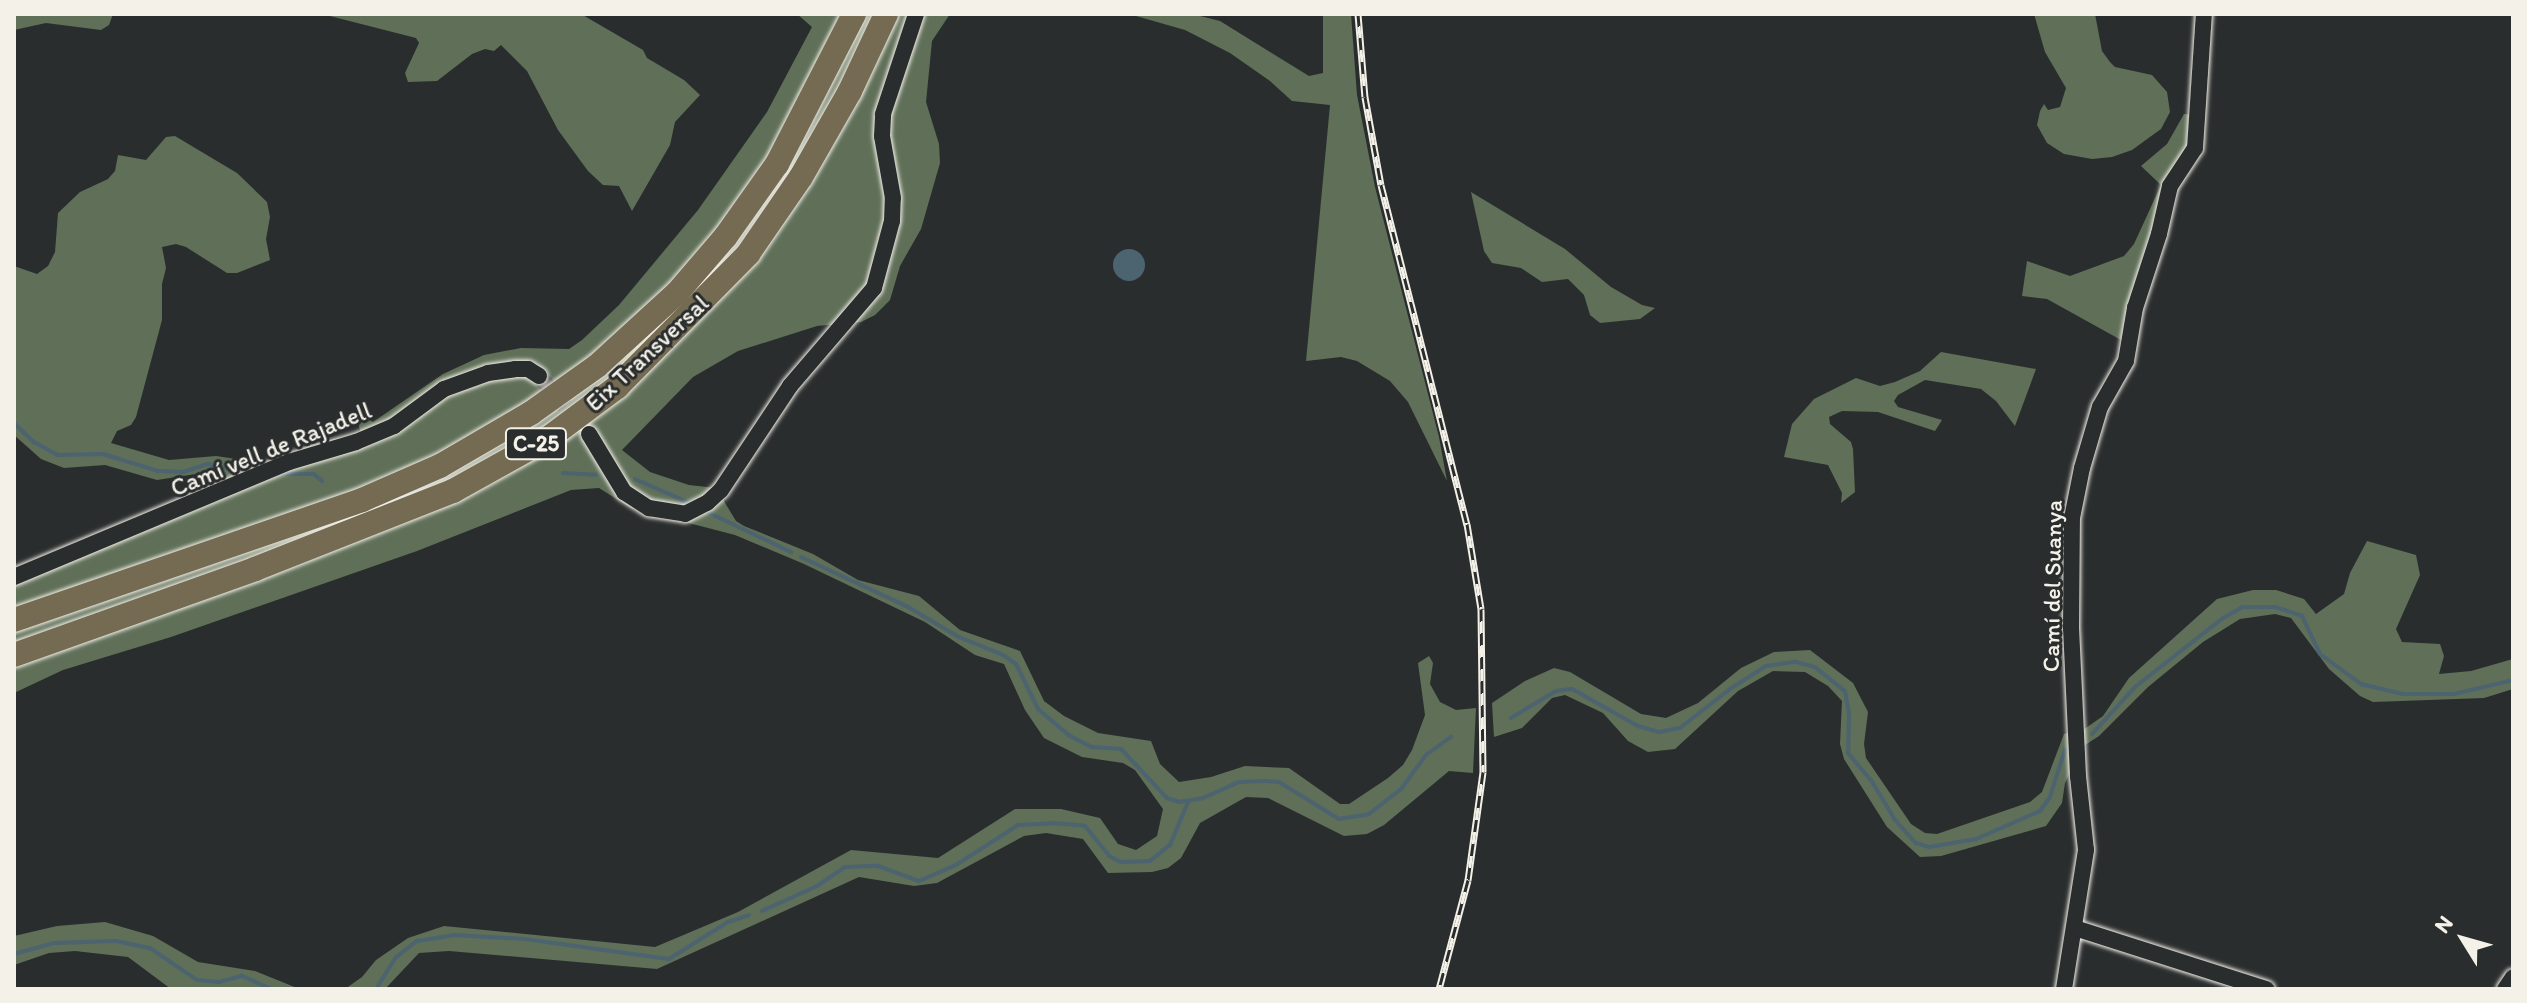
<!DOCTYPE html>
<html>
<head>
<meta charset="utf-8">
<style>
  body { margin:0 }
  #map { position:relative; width:2527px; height:1003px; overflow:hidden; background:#2a2d2e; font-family:Itim,sans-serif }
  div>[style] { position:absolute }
  .green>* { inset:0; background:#5f6f58 }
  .water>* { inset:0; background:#4c6370 }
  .round { border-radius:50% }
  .stream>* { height:4px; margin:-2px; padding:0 2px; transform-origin:2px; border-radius:2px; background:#4c6370 }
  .minor-tunnel>* { height:16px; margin-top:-8px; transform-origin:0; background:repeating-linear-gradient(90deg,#484a4a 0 16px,transparent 0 24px) }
  .roads { filter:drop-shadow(0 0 2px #f4f1e8) drop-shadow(0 0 2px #f4f1e8) }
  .minor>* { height:16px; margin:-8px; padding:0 8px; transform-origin:8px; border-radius:8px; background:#2a2d2e }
  .highway>* { height:24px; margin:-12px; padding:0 12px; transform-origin:12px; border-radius:12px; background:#746b52 }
  .rail>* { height:7px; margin-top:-3.5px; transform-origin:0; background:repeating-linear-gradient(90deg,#2a2d2e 0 12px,#f4f1e8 0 24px); box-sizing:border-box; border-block:2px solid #f4f1e8 }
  span { translate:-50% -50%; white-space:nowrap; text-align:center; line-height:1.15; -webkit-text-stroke:6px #2a2d2e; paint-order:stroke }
  .shield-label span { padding:2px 6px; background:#2a2d2e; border:2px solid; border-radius:6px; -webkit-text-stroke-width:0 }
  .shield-label { font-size:22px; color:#f4f1e8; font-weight:700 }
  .street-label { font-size:24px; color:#f4f1e8 }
  .frame { position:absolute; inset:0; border:16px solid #f4f1e8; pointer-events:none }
  .north { position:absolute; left:2423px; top:899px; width:80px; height:80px; -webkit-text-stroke:6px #2a2d2e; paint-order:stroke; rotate:307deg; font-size:22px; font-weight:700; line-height:32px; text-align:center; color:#f4f1e8 }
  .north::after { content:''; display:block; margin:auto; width:28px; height:36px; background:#f4f1e8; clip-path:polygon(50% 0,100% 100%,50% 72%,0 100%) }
</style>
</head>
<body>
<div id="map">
  <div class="green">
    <i style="clip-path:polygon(14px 14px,113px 14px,109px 25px,101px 30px,46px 23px,14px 30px)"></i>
    <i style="clip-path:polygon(322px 14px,581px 14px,643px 50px,647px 58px,684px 80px,700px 95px,675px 122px,670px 145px,632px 211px,619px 186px,603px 185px,588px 171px,558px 130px,527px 71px,501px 45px,494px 51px,485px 49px,472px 54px,437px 81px,408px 82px,405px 73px,419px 43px,416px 38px)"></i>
    <i style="clip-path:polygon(797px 14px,950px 14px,932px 41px,926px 102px,939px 144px,940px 163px,921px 229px,900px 266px,890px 300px,875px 315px,861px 322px,817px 326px,738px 351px,693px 377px,622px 450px,650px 472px,689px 485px,716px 488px,736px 521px,744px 526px,813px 554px,858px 580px,919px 596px,960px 630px,1020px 651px,1044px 701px,1064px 716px,1098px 733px,1151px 741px,1160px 764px,1179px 782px,1211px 777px,1245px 766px,1289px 768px,1340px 804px,1349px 804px,1388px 778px,1403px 765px,1412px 750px,1425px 715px,1418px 663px,1429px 656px,1433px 663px,1430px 684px,1440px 702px,1456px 710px,1476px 708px,1473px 773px,1449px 771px,1384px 825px,1367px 834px,1344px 836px,1268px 798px,1246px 797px,1200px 823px,1181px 858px,1168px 868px,1152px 872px,1108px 873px,1083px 839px,1046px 833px,1024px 836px,937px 883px,914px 886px,859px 877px,657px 969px,449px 951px,419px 953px,385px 989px,345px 989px,362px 977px,376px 960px,408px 938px,444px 926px,655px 947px,738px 912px,851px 850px,938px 858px,1015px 809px,1061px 809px,1100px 818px,1118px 844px,1136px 850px,1157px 836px,1163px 809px,1135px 770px,1123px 763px,1082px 757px,1044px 738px,1025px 710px,1004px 664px,975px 655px,925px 622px,804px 564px,735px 535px,631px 508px,599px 488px,571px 490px,417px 551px,171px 637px,63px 670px,14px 693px,14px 570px,230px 481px,209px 472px,157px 480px,105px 465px,64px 468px,41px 459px,14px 435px,14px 266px,37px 274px,48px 266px,55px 252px,58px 213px,80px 192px,108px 179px,115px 171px,118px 155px,146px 160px,166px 137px,175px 136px,237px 173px,267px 202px,270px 217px,266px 239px,270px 260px,237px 273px,227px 273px,186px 247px,176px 244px,162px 247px,166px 268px,162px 284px,162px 320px,136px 417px,131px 425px,117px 431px,111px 443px,169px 460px,216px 456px,271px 464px,309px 445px,361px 433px,358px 423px,367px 418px,373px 422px,443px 374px,484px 355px,521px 348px,569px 349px,582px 340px,619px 305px,698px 210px,767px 112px,812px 27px)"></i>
    <i style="clip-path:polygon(1129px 14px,1192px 14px,1220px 21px,1309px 76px,1323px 73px,1323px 14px,1351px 14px,1357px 95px,1375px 187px,1439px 437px,1447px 481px,1408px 402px,1390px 381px,1357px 361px,1341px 357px,1306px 361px,1330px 105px,1292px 101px,1270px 81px,1230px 53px,1185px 30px)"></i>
    <i style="clip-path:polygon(2034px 14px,2095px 14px,2102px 51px,2110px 62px,2115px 67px,2152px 75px,2167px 92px,2170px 112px,2161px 129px,2132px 150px,2112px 157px,2092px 159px,2064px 154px,2047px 143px,2037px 125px,2040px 111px,2044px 104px,2048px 110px,2060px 107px,2066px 88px,2045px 52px)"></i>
    <i style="clip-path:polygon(2184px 114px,2193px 115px,2189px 140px,2168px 183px,2121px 340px,2047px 299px,2022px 296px,2027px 261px,2070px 276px,2124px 256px,2134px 244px,2161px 185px,2141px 166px,2167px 144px)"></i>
    <i style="clip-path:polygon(1471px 192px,1565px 249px,1611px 287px,1642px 305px,1655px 308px,1640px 319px,1600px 323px,1590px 315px,1584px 295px,1568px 279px,1542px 282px,1521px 268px,1492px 263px,1484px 251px)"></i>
    <i style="clip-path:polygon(1941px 352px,2036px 369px,2015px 426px,1996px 401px,1981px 389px,1925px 380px,1898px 395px,1894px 401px,1898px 407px,1942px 420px,1935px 431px,1878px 412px,1842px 411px,1829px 417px,1830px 424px,1851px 442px,1853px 449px,1855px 492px,1841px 503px,1842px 493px,1828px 465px,1784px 457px,1792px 424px,1814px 399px,1856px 378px,1880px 386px,1895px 382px,1920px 371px)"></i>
    <i style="clip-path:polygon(2367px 541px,2416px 555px,2420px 575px,2396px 629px,2402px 642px,2440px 644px,2444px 656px,2439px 674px,2471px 671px,2513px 659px,2513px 689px,2484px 698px,2373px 702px,2360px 696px,2329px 669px,2291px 618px,2275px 614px,2240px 619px,2203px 642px,2148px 687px,2099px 736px,2082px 747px,2065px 783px,2062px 803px,2046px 826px,1941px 856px,1920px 857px,1887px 827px,1844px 759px,1840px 744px,1842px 701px,1828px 686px,1805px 672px,1773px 671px,1738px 691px,1675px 749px,1648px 752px,1628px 741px,1603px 713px,1565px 695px,1552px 698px,1522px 728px,1494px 737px,1492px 703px,1525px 681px,1554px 668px,1570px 672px,1641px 714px,1666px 718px,1698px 703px,1741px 668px,1774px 652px,1810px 650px,1853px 683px,1868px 712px,1864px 744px,1866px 758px,1911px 824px,1925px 833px,1937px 834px,2030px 802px,2042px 792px,2064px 734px,2083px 730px,2103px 716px,2129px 678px,2217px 599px,2253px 590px,2276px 590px,2304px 599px,2316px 614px,2344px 594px,2350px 573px)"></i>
    <i style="clip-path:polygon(105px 922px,153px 936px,198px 962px,255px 971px,297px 988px,308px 989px,171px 989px,128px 957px,75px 951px,49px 953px,14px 965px,14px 936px,57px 926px)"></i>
  </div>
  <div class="water">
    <i class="round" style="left:1113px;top:249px;width:32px;height:32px"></i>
  </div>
  <div class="stream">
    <i style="left:14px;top:423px;width:28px;rotate:44deg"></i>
    <i style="left:34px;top:442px;width:26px;rotate:29deg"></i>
    <i style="left:57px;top:455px;width:46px;rotate:-1.2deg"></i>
    <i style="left:103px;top:454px;width:58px;rotate:17.2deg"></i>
    <i style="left:158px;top:471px;width:25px;rotate:2deg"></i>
    <i style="left:183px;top:472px;width:26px;rotate:-18deg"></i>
    <i style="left:208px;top:464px;width:40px;rotate:12deg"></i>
    <i style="left:563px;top:473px;width:33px;rotate:3deg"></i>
    <i style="left:276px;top:474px;width:38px"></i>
    <i style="left:314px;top:474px;width:11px;rotate:41deg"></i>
    <i style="left:635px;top:479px;width:62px;rotate:23.7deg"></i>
    <i style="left:703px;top:510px;width:98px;rotate:25.5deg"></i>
    <i style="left:801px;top:557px;width:118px;rotate:25deg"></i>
    <i style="left:908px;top:607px;width:59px;rotate:30.5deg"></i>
    <i style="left:959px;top:637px;width:48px;rotate:22.2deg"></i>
    <i style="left:1003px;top:655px;width:16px;rotate:35deg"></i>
    <i style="left:1016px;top:664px;width:50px;rotate:63.9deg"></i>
    <i style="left:1038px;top:709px;width:42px;rotate:40.2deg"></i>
    <i style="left:1070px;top:736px;width:25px;rotate:27deg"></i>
    <i style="left:1092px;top:747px;width:29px;rotate:4deg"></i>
    <i style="left:1121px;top:749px;width:67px;rotate:46.8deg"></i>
    <i style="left:1167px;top:798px;width:13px;rotate:18deg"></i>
    <i style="left:1179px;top:802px;width:24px;rotate:-9deg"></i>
    <i style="left:1203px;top:798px;width:39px;rotate:-24deg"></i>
    <i style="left:1239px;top:782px;width:27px;rotate:-2deg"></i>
    <i style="left:1266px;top:781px;width:13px;rotate:4deg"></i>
    <i style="left:1279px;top:782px;width:70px;rotate:31.7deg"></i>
    <i style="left:1339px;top:819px;width:30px;rotate:-9deg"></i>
    <i style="left:1369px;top:814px;width:41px;rotate:-38deg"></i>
    <i style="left:1401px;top:789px;width:42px;rotate:-53.7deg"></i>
    <i style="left:1426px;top:755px;width:31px;rotate:-36deg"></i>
    <i style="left:1511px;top:718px;width:52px;rotate:-31deg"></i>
    <i style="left:1556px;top:691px;width:16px;rotate:-7deg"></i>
    <i style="left:1572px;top:689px;width:76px;rotate:29.3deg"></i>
    <i style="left:1638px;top:726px;width:22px;rotate:16deg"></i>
    <i style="left:1659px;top:732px;width:21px;rotate:-11deg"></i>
    <i style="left:1680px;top:728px;width:63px;rotate:-38deg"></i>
    <i style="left:1730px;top:689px;width:43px;rotate:-32.6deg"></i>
    <i style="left:1766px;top:666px;width:30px;rotate:-8deg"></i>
    <i style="left:1796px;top:662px;width:20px;rotate:15deg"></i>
    <i style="left:1815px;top:667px;width:38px;rotate:39deg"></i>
    <i style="left:1845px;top:691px;width:23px;rotate:80deg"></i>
    <i style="left:1849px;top:714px;width:39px;rotate:91deg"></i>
    <i style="left:1848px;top:753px;width:35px;rotate:50deg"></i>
    <i style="left:1871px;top:780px;width:47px;rotate:59deg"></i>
    <i style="left:1895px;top:820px;width:31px;rotate:48deg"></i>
    <i style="left:1916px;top:843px;width:14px;rotate:17deg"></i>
    <i style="left:1929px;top:847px;width:48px;rotate:-9.7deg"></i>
    <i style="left:1976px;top:839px;width:70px;rotate:-23.6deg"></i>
    <i style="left:2040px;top:811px;width:17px;rotate:-54deg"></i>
    <i style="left:2050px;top:797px;width:50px;rotate:-72.6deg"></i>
    <i style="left:2092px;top:734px;width:64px;rotate:-47.5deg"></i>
    <i style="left:2135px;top:687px;width:112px;rotate:-38.1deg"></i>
    <i style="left:2223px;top:618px;width:23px;rotate:-29deg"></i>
    <i style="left:2243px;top:607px;width:32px"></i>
    <i style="left:2275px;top:607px;width:28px;rotate:18deg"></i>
    <i style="left:2302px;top:616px;width:42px;rotate:64.7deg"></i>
    <i style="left:2320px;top:654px;width:51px;rotate:36.2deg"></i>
    <i style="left:2361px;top:684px;width:43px;rotate:13.4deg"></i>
    <i style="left:2403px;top:694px;width:51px"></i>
    <i style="left:2454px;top:694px;width:61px;rotate:-13.3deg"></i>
    <i style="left:762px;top:911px;width:60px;rotate:-24.4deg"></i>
    <i style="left:817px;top:886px;width:34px;rotate:-34deg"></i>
    <i style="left:845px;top:867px;width:33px;rotate:-2deg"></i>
    <i style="left:878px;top:866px;width:44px;rotate:20.1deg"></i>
    <i style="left:919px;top:881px;width:40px;rotate:-23.4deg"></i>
    <i style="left:956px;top:865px;width:74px;rotate:-32.8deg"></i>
    <i style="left:1018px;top:825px;width:35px;rotate:-3deg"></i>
    <i style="left:1053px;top:823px;width:32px;rotate:5deg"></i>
    <i style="left:1085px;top:826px;width:38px;rotate:51deg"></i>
    <i style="left:1109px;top:856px;width:13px;rotate:27deg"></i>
    <i style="left:1121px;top:862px;width:29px;rotate:-2deg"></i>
    <i style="left:1150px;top:861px;width:26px;rotate:-39deg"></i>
    <i style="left:1170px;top:845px;width:47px;rotate:-67.3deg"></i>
    <i style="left:14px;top:954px;width:41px;rotate:-15.4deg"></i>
    <i style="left:54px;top:943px;width:62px;rotate:-1.8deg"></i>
    <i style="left:116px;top:941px;width:35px;rotate:12deg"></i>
    <i style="left:150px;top:948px;width:57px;rotate:34.2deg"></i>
    <i style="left:197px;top:980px;width:22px;rotate:5deg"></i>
    <i style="left:219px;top:982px;width:24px;rotate:-15deg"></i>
    <i style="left:242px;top:976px;width:32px;rotate:24deg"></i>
    <i style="left:376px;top:989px;width:36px;rotate:-58deg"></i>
    <i style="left:395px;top:958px;width:28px;rotate:-38deg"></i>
    <i style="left:417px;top:941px;width:37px;rotate:-9deg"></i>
    <i style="left:454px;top:935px;width:71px;rotate:3.2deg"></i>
    <i style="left:525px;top:939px;width:145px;rotate:7.9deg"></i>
    <i style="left:669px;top:959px;width:70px;rotate:-32.1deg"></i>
    <i style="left:728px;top:922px;width:22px;rotate:-18deg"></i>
  </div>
  <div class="minor-tunnel">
    <i style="left:539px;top:376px;width:77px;rotate:49.2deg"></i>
  </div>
  <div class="roads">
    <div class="minor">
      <i style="left:589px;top:434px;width:68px;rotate:58.9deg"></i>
      <i style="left:624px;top:492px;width:30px;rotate:33deg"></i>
      <i style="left:649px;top:508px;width:36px;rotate:9deg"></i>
      <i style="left:685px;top:514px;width:25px;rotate:-27deg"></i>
      <i style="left:707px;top:503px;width:19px;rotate:-43deg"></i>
      <i style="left:721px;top:490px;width:125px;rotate:-56.4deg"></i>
      <i style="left:790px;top:386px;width:129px;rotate:-49.4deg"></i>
      <i style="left:874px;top:288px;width:69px;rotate:-75deg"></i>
      <i style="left:892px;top:221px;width:23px;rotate:-88deg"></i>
      <i style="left:893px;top:198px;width:63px;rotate:-100.1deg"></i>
      <i style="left:882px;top:136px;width:22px;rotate:-87deg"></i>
      <i style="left:883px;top:114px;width:105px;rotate:-71.7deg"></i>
      <i style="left:14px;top:577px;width:298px;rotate:-22.7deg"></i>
      <i style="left:289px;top:462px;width:70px;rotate:-16.6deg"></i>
      <i style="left:356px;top:442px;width:41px;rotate:-22.8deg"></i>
      <i style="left:394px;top:426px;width:62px;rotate:-36.5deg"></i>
      <i style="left:444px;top:389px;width:47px;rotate:-20deg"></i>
      <i style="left:488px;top:373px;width:27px;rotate:-8deg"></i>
      <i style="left:515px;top:369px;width:13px"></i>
      <i style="left:528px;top:369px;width:13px;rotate:32deg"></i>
      <i style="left:2075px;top:928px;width:201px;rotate:17.7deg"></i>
      <i style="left:2064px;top:989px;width:141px;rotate:-81deg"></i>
      <i style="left:2086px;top:850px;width:74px;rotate:-96.2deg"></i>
      <i style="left:2078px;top:776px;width:148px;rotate:-92.7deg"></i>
      <i style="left:2071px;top:628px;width:110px;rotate:-89.5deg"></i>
      <i style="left:2072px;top:518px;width:51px;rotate:-78.7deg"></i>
      <i style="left:2082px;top:468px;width:64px;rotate:-73.6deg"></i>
      <i style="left:2100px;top:407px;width:53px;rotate:-60.5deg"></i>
      <i style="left:2126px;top:361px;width:54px;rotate:-80.4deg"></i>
      <i style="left:2135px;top:308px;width:78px;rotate:-72deg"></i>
      <i style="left:2159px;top:234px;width:49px;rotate:-77.1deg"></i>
      <i style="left:2170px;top:186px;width:45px;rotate:-56.7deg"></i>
      <i style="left:2195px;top:148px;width:134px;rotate:-86.2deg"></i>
      <i style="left:2505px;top:989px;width:14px;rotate:-56deg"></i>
    </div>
    <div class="highway">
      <i style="left:14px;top:620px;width:368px;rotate:-19deg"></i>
      <i style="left:362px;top:500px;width:85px;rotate:-23.6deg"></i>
      <i style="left:440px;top:466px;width:105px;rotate:-30.2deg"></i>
      <i style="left:531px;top:413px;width:81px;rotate:-35.5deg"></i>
      <i style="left:597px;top:366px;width:108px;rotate:-42.4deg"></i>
      <i style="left:677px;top:293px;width:75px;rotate:-49.3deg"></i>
      <i style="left:726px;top:236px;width:88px;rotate:-54.7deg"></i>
      <i style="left:777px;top:164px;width:169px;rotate:-62.8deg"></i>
      <i style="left:14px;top:655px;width:256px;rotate:-19.6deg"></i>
      <i style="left:255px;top:569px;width:213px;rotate:-21.5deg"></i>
      <i style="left:453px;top:491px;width:111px;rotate:-29.1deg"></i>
      <i style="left:550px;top:437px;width:84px;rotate:-36.7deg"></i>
      <i style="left:617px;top:387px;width:187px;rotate:-45.4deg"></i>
      <i style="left:748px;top:254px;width:93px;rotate:-55.5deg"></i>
      <i style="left:801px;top:177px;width:99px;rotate:-60.3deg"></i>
      <i style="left:850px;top:91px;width:85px;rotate:-64.9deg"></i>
    </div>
  </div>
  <div class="rail">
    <i style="left:1358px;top:14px;width:83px;rotate:85.2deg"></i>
    <i style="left:1365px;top:97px;width:89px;rotate:79.7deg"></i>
    <i style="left:1381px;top:185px;width:350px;rotate:75.8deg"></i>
    <i style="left:1467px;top:524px;width:86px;rotate:80.6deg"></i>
    <i style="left:1481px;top:609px;width:163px;rotate:89.3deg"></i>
    <i style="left:1483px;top:772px;width:109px;rotate:97.9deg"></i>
    <i style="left:1468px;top:880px;width:113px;rotate:104.9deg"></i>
  </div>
  <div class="shield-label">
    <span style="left:536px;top:444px">C-25</span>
  </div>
  <div class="street-label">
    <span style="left:647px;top:353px;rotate:-43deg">Eix Transversal</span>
    <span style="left:271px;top:449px;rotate:-22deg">Camí vell de Rajadell</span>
    <span style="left:2052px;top:586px;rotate:-89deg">Camí del Suanya</span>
  </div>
  <div class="frame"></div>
  <div class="north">N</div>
</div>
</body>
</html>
